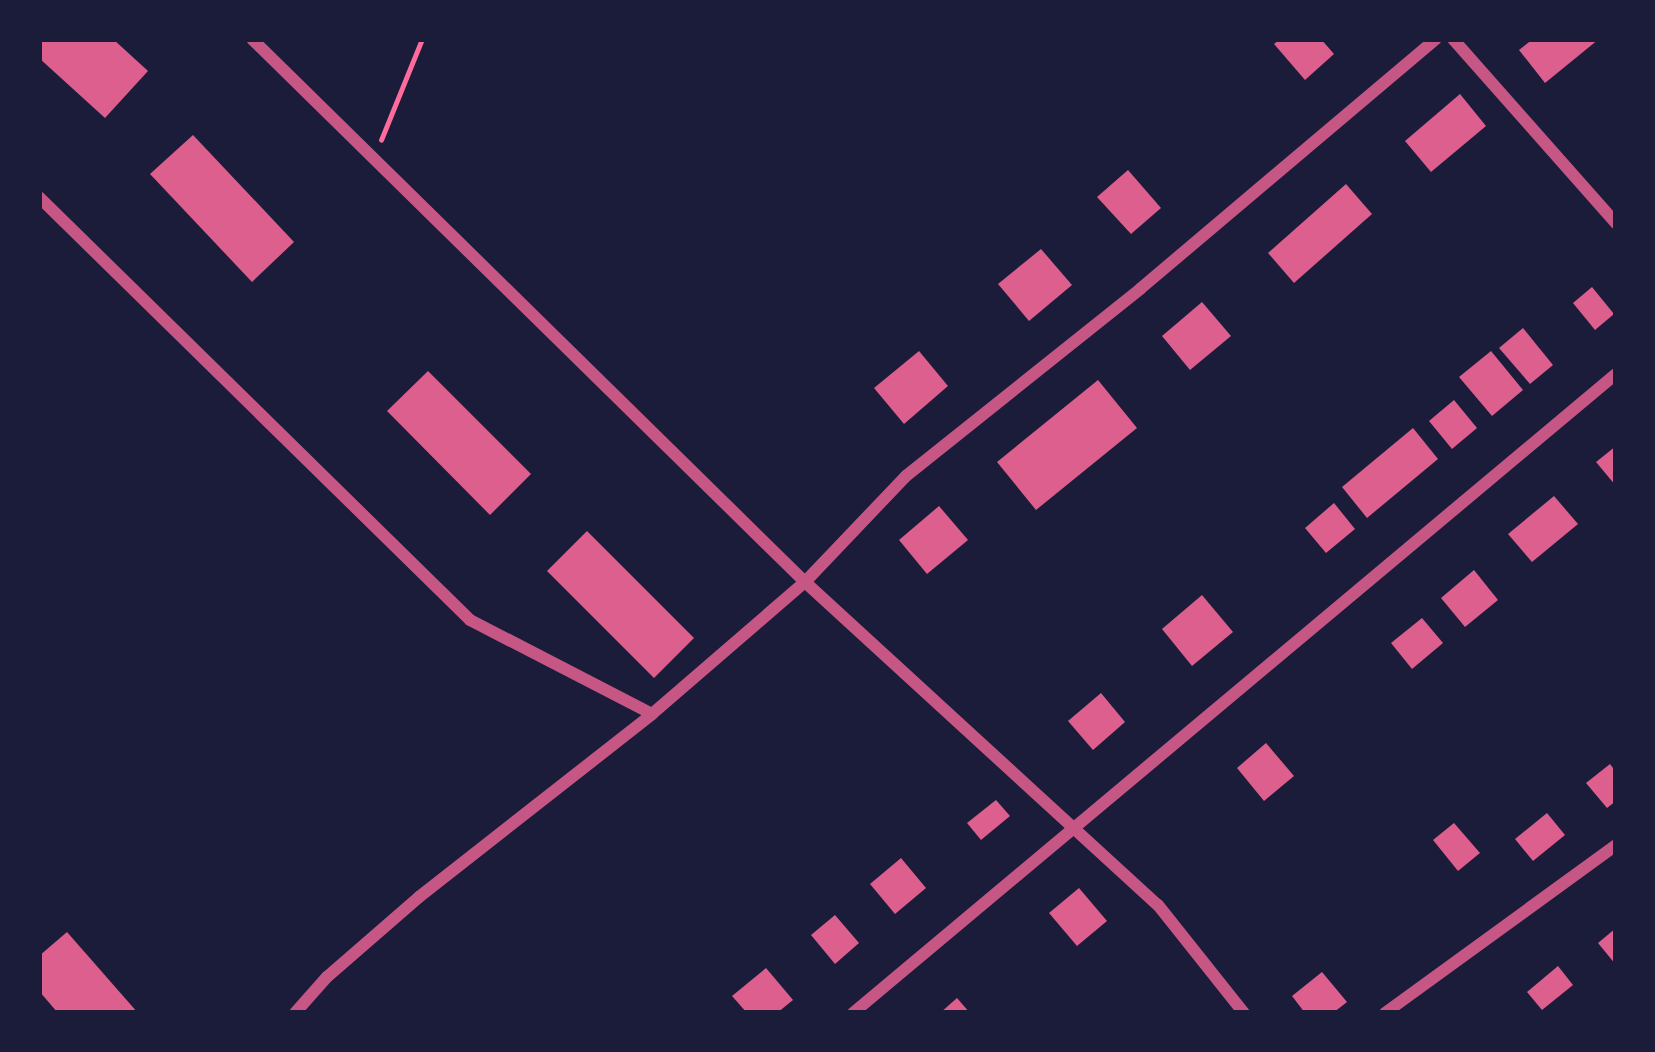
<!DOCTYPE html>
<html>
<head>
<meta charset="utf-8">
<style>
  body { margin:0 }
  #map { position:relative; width:1655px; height:1052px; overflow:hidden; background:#1b1b3a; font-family:Barlow,sans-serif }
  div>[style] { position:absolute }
  .building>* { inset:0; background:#dd5f8e }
  .path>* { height:4.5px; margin:-2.25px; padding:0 2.25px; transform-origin:2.25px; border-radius:2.25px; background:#ff6b9d }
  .minor>* { height:12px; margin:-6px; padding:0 6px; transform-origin:6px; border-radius:6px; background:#c65784 }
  span { translate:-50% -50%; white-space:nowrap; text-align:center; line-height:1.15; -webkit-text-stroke:9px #1b1b3a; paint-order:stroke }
  .frame { position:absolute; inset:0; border:42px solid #1b1b3a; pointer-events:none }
</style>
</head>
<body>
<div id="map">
  <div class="building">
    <i style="clip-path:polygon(39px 39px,113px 39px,148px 71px,105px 118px,39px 58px)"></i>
    <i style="clip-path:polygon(1280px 39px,1321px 39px,1334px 54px,1305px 80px,1274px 44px)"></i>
    <i style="clip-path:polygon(1533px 39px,1599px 39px,1545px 83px,1519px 50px)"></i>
    <i style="clip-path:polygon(1460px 94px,1486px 126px,1431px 172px,1405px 141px)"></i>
    <i style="clip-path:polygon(193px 135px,294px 242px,252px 282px,150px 174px)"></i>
    <i style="clip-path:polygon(1128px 170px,1161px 208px,1131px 234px,1097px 197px)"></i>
    <i style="clip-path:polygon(1346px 184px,1372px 214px,1294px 283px,1268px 253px)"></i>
    <i style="clip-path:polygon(1041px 249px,1072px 285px,1029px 321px,998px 284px)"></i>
    <i style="clip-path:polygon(1592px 287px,1614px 314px,1595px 330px,1573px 303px)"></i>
    <i style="clip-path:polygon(1202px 302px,1231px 336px,1190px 370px,1162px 336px)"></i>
    <i style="clip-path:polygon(1523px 328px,1553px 365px,1530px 384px,1499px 348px)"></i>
    <i style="clip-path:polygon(919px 351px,948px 386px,904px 424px,874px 388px)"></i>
    <i style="clip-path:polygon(1491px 351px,1523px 390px,1492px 416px,1459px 377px)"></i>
    <i style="clip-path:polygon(428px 371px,531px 474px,490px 515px,387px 411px)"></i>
    <i style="clip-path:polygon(1098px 380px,1137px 428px,1036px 510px,997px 462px)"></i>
    <i style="clip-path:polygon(1454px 400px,1477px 428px,1452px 449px,1429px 421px)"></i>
    <i style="clip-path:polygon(1413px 428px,1438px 459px,1367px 518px,1342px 487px)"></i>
    <i style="clip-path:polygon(1616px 446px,1616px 486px,1596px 462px)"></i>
    <i style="clip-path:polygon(1554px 496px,1578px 524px,1532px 562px,1508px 534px)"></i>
    <i style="clip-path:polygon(1334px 503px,1355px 529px,1326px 553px,1305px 528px)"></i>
    <i style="clip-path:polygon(939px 506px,968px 540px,927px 574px,899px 540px)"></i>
    <i style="clip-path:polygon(587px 531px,694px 638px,654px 678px,547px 571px)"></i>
    <i style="clip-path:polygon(1474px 570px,1498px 600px,1465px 627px,1441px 598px)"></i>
    <i style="clip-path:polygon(1202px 595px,1233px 632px,1192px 666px,1162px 629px)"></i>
    <i style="clip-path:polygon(1422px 618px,1443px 643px,1412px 669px,1391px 643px)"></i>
    <i style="clip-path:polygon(1101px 693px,1125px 722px,1093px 750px,1068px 721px)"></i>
    <i style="clip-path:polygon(1266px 743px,1294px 776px,1264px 801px,1237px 768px)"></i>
    <i style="clip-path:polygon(1610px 764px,1616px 772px,1616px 801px,1607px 808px,1586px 783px)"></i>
    <i style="clip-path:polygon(996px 800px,1010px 816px,981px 840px,967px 823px)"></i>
    <i style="clip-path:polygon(1547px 813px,1565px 835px,1533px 861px,1515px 839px)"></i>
    <i style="clip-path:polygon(1454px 823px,1480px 853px,1458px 871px,1433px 840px)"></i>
    <i style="clip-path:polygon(901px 858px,926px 888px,895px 914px,870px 884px)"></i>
    <i style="clip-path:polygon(1079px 888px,1107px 921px,1077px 946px,1049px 913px)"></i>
    <i style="clip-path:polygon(835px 915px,859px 943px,835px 964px,811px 935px)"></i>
    <i style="clip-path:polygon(1616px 928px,1616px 965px,1598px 943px)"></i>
    <i style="clip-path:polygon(67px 932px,138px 1013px,58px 1013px,39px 991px,39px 956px)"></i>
    <i style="clip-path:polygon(1558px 966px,1573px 985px,1542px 1010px,1527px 992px)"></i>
    <i style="clip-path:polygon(766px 968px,793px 1000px,777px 1013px,747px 1013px,732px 996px)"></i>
    <i style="clip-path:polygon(1322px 972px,1347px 1002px,1333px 1013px,1305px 1013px,1292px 996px)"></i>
    <i style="clip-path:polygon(957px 998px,970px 1013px,940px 1013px)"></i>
  </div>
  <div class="path">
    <i style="left:381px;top:140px;width:109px;rotate:-67.9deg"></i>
  </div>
  <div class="minor">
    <i style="left:252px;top:39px;width:775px;rotate:44.48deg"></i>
    <i style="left:805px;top:582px;width:478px;rotate:42.5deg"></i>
    <i style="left:1158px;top:905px;width:138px;rotate:51.5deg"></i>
    <i style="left:1453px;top:39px;width:246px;rotate:48.5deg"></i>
    <i style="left:39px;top:197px;width:604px;rotate:44.46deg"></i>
    <i style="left:470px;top:620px;width:205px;rotate:27.3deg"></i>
    <i style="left:295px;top:1013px;width:48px;rotate:-48.4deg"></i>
    <i style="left:327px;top:977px;width:122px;rotate:-41deg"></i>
    <i style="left:419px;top:897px;width:296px;rotate:-38.1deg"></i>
    <i style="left:652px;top:714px;width:202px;rotate:-40.8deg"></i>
    <i style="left:805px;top:582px;width:146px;rotate:-46.4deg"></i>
    <i style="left:906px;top:476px;width:300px;rotate:-38.6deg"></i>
    <i style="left:1140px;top:289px;width:387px;rotate:-40.2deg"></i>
    <i style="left:853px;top:1013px;width:995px;rotate:-39.95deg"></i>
    <i style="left:1385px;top:1013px;width:286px;rotate:-36deg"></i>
  </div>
  <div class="frame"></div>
</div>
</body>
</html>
